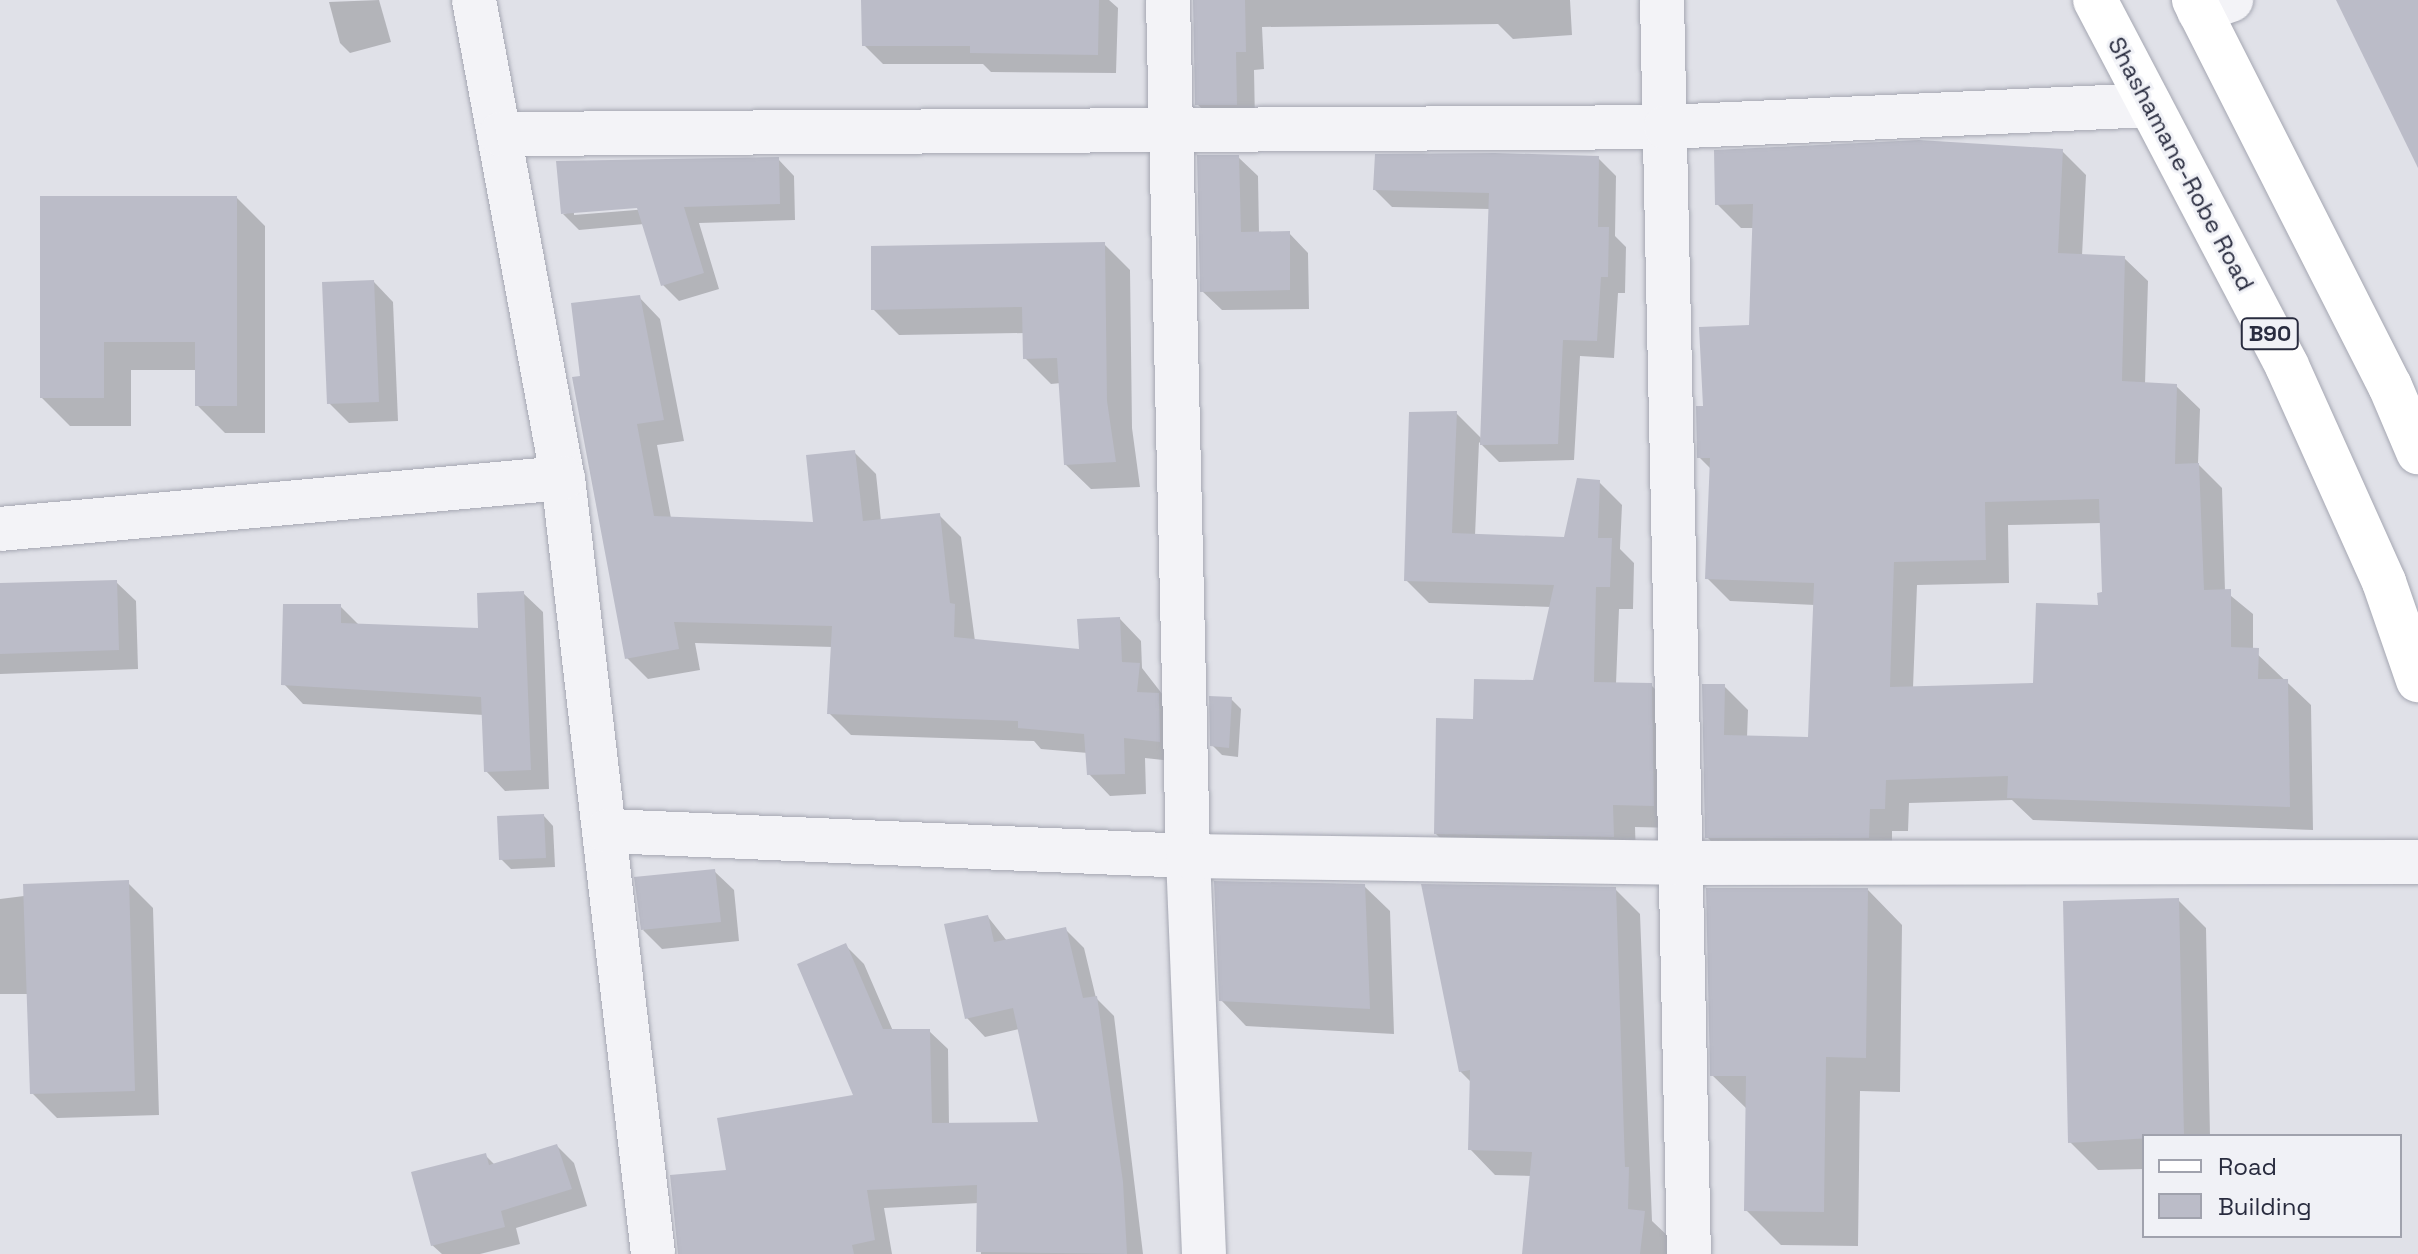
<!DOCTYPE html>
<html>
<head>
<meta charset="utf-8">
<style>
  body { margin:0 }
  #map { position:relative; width:2418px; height:1254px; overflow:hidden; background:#e0e1e8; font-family:"Space Grotesk",sans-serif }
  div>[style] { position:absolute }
  .shadow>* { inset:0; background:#0003 }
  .building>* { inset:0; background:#bbbcc8 }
  .roads { filter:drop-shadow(0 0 2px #a5a7b2) drop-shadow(0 0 2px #a5a7b2) }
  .minor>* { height:44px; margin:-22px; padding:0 22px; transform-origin:22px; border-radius:22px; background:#f3f3f7 }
  .primary>* { height:44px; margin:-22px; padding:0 22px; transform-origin:22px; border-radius:22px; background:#fff }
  span { translate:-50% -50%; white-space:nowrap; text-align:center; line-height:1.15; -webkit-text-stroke:6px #f0f1f6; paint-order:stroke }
  .shield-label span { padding:2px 6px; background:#f0f1f6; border:2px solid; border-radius:6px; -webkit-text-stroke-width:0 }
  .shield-label { font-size:22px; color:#292c3f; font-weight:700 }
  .street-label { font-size:24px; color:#292c3f }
  .legend { position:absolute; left:2142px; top:1134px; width:260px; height:104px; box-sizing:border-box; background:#f0f1f6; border:2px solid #a0a2ad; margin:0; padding:10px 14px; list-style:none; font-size:24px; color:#292c3f }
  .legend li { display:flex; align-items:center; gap:16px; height:40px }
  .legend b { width:40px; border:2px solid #a0a2ad }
</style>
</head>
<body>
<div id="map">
  <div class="shadow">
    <i style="clip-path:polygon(379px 0,391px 42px,350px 53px,340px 43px,329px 2px)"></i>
    <i style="clip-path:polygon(863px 0,1109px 0,1118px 8px,1116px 73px,991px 72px,983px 64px,883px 64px,864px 45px)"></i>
    <i style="clip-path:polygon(1195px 0,1570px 0,1572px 35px,1513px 39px,1498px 24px,1262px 27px,1264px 69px,1254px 70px,1255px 122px,1216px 122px,1197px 104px)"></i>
    <i style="clip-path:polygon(evenodd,2062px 151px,2086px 175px,2082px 256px,2124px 258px,2148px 281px,2145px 384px,2176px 386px,2200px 409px,2198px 464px,2222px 488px,2225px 591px,2253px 614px,2253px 650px,2311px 705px,2313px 830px,2033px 820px,2012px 800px,1909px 803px,1908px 831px,1892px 831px,1892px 860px,1731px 861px,1707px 837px,1724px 686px,1748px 710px,1747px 738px,1810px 739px,1815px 605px,1730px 601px,1707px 578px,1711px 469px,1699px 457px,1706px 408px,1751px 326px,1754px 228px,1741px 228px,1717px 204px,2062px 151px,2102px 523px,2105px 594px,2100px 607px,2035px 685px,1913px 688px,1917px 585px,2009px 583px,2008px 525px,2102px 523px)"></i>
    <i style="clip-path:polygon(1238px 157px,1258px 176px,1259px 234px,1289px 233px,1308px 253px,1309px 309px,1222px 310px,1202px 291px)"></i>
    <i style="clip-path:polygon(1598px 158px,1616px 176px,1615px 236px,1626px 247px,1625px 293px,1618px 293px,1614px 358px,1580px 356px,1574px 460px,1499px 462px,1479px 442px,1475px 536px,1566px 539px,1599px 482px,1622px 505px,1620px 549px,1634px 563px,1633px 609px,1619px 609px,1616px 684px,1651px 685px,1674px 708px,1676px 828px,1635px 827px,1636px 859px,1459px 857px,1436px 834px,1475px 721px,1535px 682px,1551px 607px,1429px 603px,1406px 580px,1456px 413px,1482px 439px,1490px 209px,1392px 207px,1375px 190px)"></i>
    <i style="clip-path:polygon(evenodd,778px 159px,794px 176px,795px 220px,699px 223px,719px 289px,679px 301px,663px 285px,644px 224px,579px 230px,563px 214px,778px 159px,647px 205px,648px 209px,574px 215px,574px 211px,647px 205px)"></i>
    <i style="clip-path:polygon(237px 198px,265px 226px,265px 433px,225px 433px,197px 405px,197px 370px,131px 370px,131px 426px,70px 426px,42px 398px)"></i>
    <i style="clip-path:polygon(1104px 244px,1130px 270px,1132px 428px,1140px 487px,1091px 489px,1065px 464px,1061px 383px,1051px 384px,1025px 358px,1025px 333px,899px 335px,873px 309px)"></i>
    <i style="clip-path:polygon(374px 282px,393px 302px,398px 421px,349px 423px,329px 403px)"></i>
    <i style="clip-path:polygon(639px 297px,660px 319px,684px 441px,657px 445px,671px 518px,815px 524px,854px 452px,876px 474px,881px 521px,940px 516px,961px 537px,975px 641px,1081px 652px,1120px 619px,1141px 641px,1142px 668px,1180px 717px,1181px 762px,1145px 758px,1146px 794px,1110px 796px,1089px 774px,1088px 753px,1041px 749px,1034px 741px,851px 735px,829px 713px,833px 647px,695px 643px,700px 670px,648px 679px,627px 658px,582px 377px)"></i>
    <i style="clip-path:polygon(116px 582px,136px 601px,138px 669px,0 674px,0 585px)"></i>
    <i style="clip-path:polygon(523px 593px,543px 612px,549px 789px,505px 791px,486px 771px,484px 715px,303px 704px,284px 684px,340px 606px,359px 625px,481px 630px)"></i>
    <i style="clip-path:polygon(1231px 699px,1241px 709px,1238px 757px,1222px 755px,1212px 745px)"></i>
    <i style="clip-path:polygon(544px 816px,553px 826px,555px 867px,511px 869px,501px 859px)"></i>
    <i style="clip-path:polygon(714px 871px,734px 890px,739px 941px,662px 949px,643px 930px)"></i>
    <i style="clip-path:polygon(128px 883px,153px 908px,159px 1115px,57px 1118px,32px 1093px,29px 994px,0 994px,0 899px)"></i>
    <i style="clip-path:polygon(1364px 886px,1390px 911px,1394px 1034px,1246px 1026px,1221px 1000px)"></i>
    <i style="clip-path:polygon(1615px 889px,1640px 914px,1652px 1221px,1670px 1238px,1668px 1254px,1524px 1254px,1532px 1176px,1495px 1175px,1470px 1149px,1471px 1082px,1460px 1071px)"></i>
    <i style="clip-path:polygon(1868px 890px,1902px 925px,1900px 1092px,1860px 1091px,1858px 1246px,1781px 1245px,1746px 1210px,1748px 1110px,1712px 1075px)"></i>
    <i style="clip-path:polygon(2178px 900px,2206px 928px,2210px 1136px,2144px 1136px,2144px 1169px,2098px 1170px,2070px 1142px)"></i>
    <i style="clip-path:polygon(988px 917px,1007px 941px,1066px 930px,1084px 948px,1096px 998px,1114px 1016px,1143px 1254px,981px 1254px,979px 1203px,884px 1208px,892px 1254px,679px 1254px,729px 1172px,856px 1097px,845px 945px,864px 964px,893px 1031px,929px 1031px,948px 1049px,949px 1125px,1040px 1124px,1019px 1029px,985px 1037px,967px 1018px)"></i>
    <i style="clip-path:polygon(557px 1146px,574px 1163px,587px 1206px,516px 1228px,520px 1244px,480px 1254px,442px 1254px,432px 1245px,485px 1155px,495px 1165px)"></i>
  </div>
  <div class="building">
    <i style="clip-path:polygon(861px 0,1099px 0,1098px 55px,970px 53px,970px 46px,862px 46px)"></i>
    <i style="clip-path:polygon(1193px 0,1245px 0,1246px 52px,1236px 52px,1237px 105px,1195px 105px)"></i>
    <i style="clip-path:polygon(2336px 0,2418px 0,2418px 168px)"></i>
    <i style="clip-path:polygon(evenodd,1919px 140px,2063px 149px,2058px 253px,2125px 256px,2122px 381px,2177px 384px,2175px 464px,2199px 463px,2204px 590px,2231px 589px,2231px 647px,2259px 648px,2258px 679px,2288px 679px,2290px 807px,2007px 798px,2008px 776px,1886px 780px,1885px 809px,1870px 809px,1869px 838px,1705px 838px,1702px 684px,1725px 684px,1724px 735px,1808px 737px,1814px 583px,1705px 579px,1710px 458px,1697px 458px,1696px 406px,1703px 406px,1699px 327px,1749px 325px,1753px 204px,1715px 205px,1714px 150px,1919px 140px,2099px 499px,2102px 592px,2097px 593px,2098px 605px,2036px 603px,2033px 683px,1890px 687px,1894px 562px,1986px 560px,1985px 502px,2099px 499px)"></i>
    <i style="clip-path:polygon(1495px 153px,1599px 156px,1598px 227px,1609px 227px,1608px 277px,1601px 277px,1597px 341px,1563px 340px,1558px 444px,1480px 445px,1489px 193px,1373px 190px,1375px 154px)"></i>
    <i style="clip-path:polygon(1197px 155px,1239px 155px,1241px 232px,1290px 231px,1290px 290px,1200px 292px)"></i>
    <i style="clip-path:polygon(779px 157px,780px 204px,684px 207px,704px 273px,661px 286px,637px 208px,561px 214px,556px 161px)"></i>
    <i style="clip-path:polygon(40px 196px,237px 196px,237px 406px,195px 406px,195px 342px,104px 342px,104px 398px,40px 398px)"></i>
    <i style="clip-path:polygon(1105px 242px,1107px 401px,1116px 462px,1064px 465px,1057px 358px,1023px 359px,1022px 307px,871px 310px,871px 246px)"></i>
    <i style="clip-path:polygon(374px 280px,379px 402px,327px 404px,322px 282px)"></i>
    <i style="clip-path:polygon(640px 295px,664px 420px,637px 424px,654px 516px,813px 522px,806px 455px,855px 450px,863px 521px,940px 513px,950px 603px,955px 604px,954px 637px,1079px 649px,1077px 619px,1120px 617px,1122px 662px,1140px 663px,1137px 692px,1159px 693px,1160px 742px,1124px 738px,1125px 774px,1087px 775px,1084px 734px,1018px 728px,1018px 721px,827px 714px,832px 626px,674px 622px,679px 649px,625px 659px,572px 377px,580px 376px,571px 303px)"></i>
    <i style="clip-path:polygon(1457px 411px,1452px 533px,1564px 537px,1577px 478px,1600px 480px,1598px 538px,1612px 538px,1610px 587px,1596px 587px,1594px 682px,1652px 683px,1654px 806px,1613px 805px,1614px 837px,1434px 834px,1436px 718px,1473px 719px,1474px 679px,1533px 680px,1554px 585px,1404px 581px,1409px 412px)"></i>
    <i style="clip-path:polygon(117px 580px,119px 650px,0 654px,0 583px)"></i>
    <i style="clip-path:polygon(524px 591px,531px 770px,484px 772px,481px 697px,281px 685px,283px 604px,341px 604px,341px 623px,478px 628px,477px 593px)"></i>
    <i style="clip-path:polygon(1209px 696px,1232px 697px,1229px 748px,1210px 746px)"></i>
    <i style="clip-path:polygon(544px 814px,546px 858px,499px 860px,497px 816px)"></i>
    <i style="clip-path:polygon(715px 869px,721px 922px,641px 930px,634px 877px)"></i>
    <i style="clip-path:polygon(129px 880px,135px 1091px,30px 1094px,23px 884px)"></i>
    <i style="clip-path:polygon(1214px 881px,1365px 884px,1370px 1009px,1219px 1001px)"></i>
    <i style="clip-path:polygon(1421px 884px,1616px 887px,1625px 1167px,1629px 1167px,1628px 1209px,1645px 1211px,1640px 1254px,1522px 1254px,1532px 1152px,1468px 1150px,1470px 1070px,1459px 1072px)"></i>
    <i style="clip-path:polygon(1706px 888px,1868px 888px,1866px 1058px,1826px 1057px,1824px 1212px,1744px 1211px,1746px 1076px,1710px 1076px)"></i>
    <i style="clip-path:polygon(2179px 898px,2184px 1136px,2068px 1143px,2063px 901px)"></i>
    <i style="clip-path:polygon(988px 915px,994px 942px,1066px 927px,1083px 998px,1097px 996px,1123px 1182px,1127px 1254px,976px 1252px,977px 1185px,867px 1190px,875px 1240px,852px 1245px,854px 1254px,678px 1254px,670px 1175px,726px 1170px,717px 1118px,853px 1095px,797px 964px,846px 943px,883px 1029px,930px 1029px,932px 1123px,1038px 1122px,1013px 1008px,965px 1019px,944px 924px)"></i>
    <i style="clip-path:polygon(557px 1144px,572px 1189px,501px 1211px,505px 1227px,431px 1246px,411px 1172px,486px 1153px,489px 1165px)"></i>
  </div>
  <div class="roads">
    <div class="minor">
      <i style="left:474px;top:0;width:486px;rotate:79.5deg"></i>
      <i style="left:563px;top:478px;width:781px;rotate:83.38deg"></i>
      <i style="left:1168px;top:0;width:856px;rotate:88.66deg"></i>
      <i style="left:1188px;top:856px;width:398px;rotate:87.7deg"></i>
      <i style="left:1662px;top:0;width:1254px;rotate:88.77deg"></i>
      <i style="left:2199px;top:11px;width:34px;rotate:-19deg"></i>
      <i style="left:501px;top:134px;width:1165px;rotate:-0.34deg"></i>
      <i style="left:1666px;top:127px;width:484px;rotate:-2.6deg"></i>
      <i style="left:0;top:529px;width:565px;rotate:-5.18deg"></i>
      <i style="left:607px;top:831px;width:582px;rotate:2.46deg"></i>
      <i style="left:1188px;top:856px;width:492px;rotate:0.8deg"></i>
      <i style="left:1680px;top:863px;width:738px;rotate:-0.08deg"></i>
    </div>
    <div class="primary">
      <i style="left:2095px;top:0;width:413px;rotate:62.3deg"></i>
      <i style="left:2287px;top:366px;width:237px;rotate:65.8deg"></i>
      <i style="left:2384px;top:582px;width:104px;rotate:70.9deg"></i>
      <i style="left:2194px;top:0;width:433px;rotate:63.1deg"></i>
      <i style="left:2390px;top:386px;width:72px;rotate:67deg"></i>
    </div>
  </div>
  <div class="shield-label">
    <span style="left:2270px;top:334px">B90</span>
  </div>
  <div class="street-label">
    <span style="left:2181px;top:164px;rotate:62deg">Shashamane-Robe Road</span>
  </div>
  <ul class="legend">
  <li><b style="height:10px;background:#fff"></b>Road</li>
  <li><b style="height:22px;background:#bbbcc8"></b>Building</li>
  </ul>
</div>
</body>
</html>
